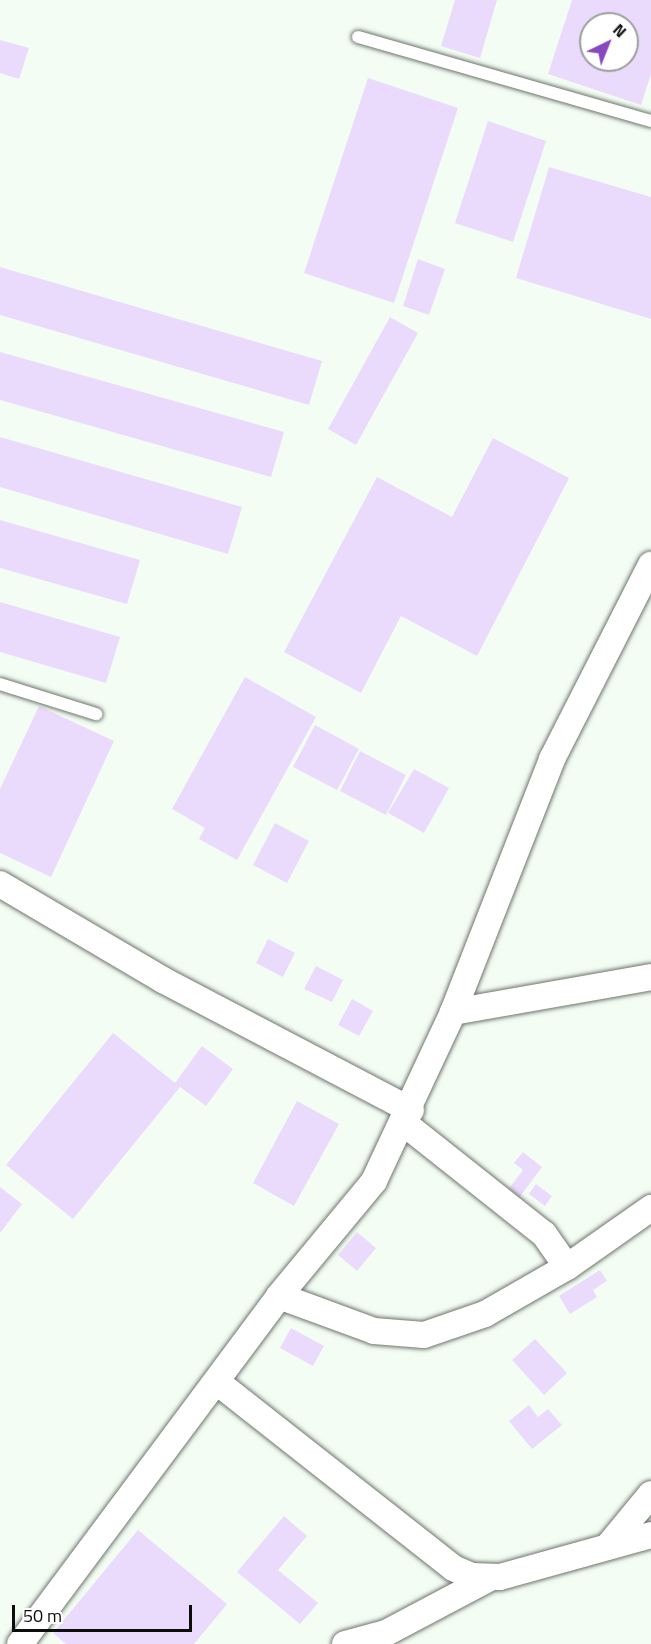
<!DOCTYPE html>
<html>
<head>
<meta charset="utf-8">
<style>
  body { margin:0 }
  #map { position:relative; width:651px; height:1644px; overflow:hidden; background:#f4fdf3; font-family:"Titillium Web",sans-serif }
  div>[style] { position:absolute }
  .building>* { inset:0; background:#eadbfc }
  .roads { filter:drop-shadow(0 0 2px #6e766d) drop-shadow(0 0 2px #6e766d) }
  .service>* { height:12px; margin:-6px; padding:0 6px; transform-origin:6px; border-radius:6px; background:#fff }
  .minor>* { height:26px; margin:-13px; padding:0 13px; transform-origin:13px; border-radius:13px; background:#fff }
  span { translate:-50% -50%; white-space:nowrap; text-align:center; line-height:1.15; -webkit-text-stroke:5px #fff; paint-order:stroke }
  .north { position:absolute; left:579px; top:12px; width:60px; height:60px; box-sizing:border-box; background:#fff; border:2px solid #9d9f9d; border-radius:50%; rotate:43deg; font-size:16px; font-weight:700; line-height:24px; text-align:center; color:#0b0e0b }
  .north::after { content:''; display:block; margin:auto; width:21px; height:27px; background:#8949be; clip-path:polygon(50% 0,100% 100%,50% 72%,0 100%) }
  .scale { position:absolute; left:12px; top:1605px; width:180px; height:27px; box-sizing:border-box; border:3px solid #0b0e0b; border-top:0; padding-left:8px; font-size:18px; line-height:21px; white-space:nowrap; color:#0b0e0b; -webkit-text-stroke:4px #fff; paint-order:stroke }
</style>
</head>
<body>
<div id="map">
  <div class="building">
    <i style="clip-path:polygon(455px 0,497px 0,480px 58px,441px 46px)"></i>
    <i style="clip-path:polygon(evenodd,572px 0,651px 0,651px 74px,641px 105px,548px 74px,572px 0,591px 24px,627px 24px,627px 60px,591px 60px,591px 24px)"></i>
    <i style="clip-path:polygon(0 40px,29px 48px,19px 79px,0 73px)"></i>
    <i style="clip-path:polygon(368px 78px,458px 108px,394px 303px,304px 273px)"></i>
    <i style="clip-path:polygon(488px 121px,546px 141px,513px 242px,455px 223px)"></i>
    <i style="clip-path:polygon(549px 167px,651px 197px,651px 319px,516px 278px)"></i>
    <i style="clip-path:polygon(418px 259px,445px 269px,429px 315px,403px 306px)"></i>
    <i style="clip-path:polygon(0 267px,322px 361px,309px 405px,0 315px)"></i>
    <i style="clip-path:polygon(390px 317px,418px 333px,356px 445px,328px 429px)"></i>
    <i style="clip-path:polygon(0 352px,284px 432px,271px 477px,0 400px)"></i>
    <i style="clip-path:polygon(0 437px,242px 507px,228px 554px,0 487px)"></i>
    <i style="clip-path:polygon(493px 438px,569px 478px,477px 656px,401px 616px,361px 693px,284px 652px,377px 477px,452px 517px)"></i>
    <i style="clip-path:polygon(0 520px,140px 560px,127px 604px,0 568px)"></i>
    <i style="clip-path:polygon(0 602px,120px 637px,106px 683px,0 652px)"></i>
    <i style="clip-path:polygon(245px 677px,316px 717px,237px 860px,199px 839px,205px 828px,172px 809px)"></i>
    <i style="clip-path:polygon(39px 706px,114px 741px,51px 877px,0 853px,0 789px)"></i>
    <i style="clip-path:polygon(315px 725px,359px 749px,337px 790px,293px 767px)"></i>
    <i style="clip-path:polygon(360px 751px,406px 775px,386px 815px,340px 791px)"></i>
    <i style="clip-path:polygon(414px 769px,449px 788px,424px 833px,388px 813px)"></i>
    <i style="clip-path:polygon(275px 823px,309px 841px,287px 883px,253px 865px)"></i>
    <i style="clip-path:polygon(268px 939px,295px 953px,283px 977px,256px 963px)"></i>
    <i style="clip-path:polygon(316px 966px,343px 980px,332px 1002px,304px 989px)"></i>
    <i style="clip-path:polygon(352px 999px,373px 1011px,359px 1036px,338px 1025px)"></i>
    <i style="clip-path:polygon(113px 1033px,175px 1083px,202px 1046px,233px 1069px,206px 1106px,180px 1087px,73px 1219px,6px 1165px)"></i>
    <i style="clip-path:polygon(297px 1101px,339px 1124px,294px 1206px,253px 1183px)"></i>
    <i style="clip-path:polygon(523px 1152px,542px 1167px,519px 1198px,508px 1190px,523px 1170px,514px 1163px)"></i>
    <i style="clip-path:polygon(536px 1184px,552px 1196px,545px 1206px,529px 1194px)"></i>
    <i style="clip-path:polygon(0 1187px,22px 1204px,0 1233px)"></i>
    <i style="clip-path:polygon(357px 1232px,376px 1248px,357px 1271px,338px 1255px)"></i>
    <i style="clip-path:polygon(600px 1270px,607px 1281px,593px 1290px,597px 1297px,570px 1314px,559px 1296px)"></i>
    <i style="clip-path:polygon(291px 1328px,324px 1346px,313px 1366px,280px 1348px)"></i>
    <i style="clip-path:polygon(535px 1339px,567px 1373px,544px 1395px,512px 1360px)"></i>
    <i style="clip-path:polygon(529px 1405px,538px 1417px,548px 1409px,562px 1425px,532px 1449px,509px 1421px)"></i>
    <i style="clip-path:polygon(284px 1516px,307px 1536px,278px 1570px,318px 1603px,300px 1624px,237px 1572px)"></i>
    <i style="clip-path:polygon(138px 1530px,227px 1604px,194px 1644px,66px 1644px,53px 1633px)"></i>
  </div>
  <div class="roads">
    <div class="service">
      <i style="left:358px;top:37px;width:305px;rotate:16deg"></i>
      <i style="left:0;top:684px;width:101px;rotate:17.4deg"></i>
    </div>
    <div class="minor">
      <i style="left:0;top:884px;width:189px;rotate:30.5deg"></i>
      <i style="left:163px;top:980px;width:280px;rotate:27.7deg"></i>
      <i style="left:453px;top:1012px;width:201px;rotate:-10deg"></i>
      <i style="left:405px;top:1124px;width:177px;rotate:38.4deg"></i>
      <i style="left:544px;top:1234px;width:40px;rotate:55.1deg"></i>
      <i style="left:567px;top:1267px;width:103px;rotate:-35.1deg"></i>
      <i style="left:279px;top:1296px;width:101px;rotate:20.2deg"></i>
      <i style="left:374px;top:1331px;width:50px;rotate:4.6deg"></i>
      <i style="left:424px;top:1335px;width:65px;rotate:-19deg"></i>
      <i style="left:485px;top:1314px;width:95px;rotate:-29.8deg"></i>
      <i style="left:217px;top:1382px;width:300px;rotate:38.2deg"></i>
      <i style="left:453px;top:1568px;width:21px;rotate:23deg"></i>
      <i style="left:472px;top:1576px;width:28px;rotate:2deg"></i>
      <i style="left:500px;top:1577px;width:157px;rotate:-15.5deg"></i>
      <i style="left:609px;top:1545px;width:66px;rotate:-50.5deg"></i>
      <i style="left:20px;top:1644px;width:434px;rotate:-53.3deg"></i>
      <i style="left:279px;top:1296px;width:149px;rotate:-50.4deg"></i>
      <i style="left:374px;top:1181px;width:187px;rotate:-64.9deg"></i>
      <i style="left:453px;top:1012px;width:272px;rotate:-68.6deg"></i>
      <i style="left:552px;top:759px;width:218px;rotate:-63deg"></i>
      <i style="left:345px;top:1644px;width:42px;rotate:-15deg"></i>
      <i style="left:386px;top:1633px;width:118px;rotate:-27.9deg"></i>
    </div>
  </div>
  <div class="north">N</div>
  <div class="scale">50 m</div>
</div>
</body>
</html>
